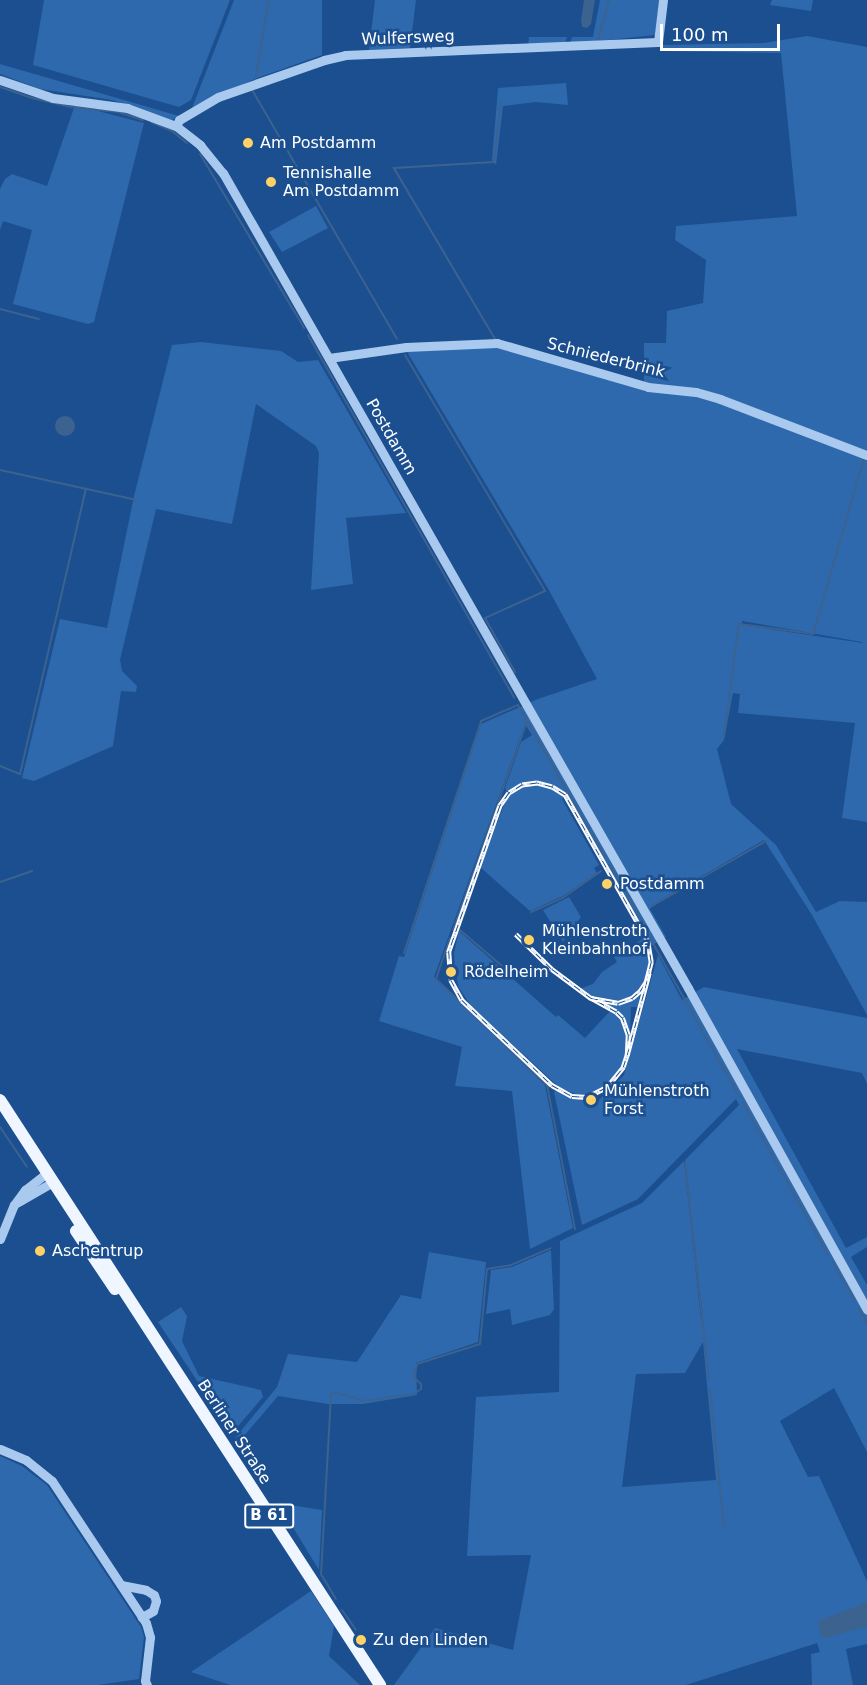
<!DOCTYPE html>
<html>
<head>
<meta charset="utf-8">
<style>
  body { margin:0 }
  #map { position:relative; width:867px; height:1685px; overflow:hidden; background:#1b4f8f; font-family:"DejaVu Sans",sans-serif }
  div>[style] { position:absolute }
  .green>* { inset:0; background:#2e69ad }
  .water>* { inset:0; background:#3c6290 }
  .round { border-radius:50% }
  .stream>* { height:2px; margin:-1px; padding:0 1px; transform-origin:1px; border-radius:1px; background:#3c6290 }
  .minor>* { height:9px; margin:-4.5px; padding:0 4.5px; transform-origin:4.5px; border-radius:4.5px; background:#a9c9ee }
  .major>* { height:12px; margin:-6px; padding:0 6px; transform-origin:6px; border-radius:6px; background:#f0f6ff }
  .rail>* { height:4.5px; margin-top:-2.25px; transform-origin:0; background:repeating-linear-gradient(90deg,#1b4f8f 0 7px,#fff 0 14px); box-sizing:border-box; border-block:2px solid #fff }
  .dots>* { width:16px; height:16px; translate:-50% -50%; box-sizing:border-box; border:3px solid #1b4f8f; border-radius:50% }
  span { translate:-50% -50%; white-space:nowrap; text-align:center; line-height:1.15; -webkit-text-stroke:5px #1b4f8f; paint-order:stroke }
  .shield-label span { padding:2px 4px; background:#1b4f8f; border:2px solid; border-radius:4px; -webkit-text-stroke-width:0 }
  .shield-label { font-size:15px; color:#fff; font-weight:700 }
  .street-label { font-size:16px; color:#fff }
  .poi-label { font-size:16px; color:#fff }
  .left { translate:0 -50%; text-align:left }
  .scale { position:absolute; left:660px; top:24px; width:120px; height:27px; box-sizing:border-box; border:3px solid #fff; border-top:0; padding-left:8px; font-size:18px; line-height:21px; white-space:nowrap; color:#fff; -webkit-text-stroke:4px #1b4f8f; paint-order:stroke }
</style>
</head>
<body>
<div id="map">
  <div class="green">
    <i style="clip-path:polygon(44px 0,230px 0,191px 100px,179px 107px,33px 65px)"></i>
    <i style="clip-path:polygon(234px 0,322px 0,322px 55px,257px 78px,192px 108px)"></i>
    <i style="clip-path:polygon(375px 0,416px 0,410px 48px,369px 50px)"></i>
    <i style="clip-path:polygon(600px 0,659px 0,655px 35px,570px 44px,572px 37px,593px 37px)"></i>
    <i style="clip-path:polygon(772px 0,813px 0,811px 11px,770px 5px)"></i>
    <i style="clip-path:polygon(807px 36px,867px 47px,867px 451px,722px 397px,644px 383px,644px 343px,666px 343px,667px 311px,703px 303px,706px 260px,675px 240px,676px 226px,797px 216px,781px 53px,660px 51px,661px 45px,764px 43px)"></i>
    <i style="clip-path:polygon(529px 37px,567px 37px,565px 44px,528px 46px)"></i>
    <i style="clip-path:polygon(0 64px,179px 116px,172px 120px,112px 100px,40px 89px,0 74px)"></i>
    <i style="clip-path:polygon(566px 83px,568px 105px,536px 102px,503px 106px,496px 165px,492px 160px,498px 88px)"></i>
    <i style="clip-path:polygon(75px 105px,144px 123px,94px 322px,88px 324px,13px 304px,32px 230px,3px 221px,0 230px,0 189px,5px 179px,12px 174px,47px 186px)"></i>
    <i style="clip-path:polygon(316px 206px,328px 228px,282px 252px,269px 232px)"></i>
    <i style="clip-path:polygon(201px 342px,281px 351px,298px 362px,318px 360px,406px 513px,346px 518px,353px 584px,311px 590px,319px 453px,316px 446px,256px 404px,232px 524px,156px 509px,120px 660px,122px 671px,137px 686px,136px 692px,121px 691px,113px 746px,34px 781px,22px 778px,60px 619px,107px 628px,134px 496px,172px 345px)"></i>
    <i style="clip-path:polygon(evenodd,497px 346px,719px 403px,867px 460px,867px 822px,842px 818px,855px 723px,738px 713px,740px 694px,733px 693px,724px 740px,717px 749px,731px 804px,776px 845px,816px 912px,840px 901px,867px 902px,867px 1015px,812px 915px,764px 840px,654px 904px,650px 909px,666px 937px,651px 946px,566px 795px,553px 785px,537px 781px,525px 782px,507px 792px,505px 788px,521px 742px,532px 735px,525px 724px,434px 977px,545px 1085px,573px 1228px,530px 1249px,512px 1091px,455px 1086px,462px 1047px,379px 1021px,399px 956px,404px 957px,481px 724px,538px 699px,597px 679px,550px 592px,406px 350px,497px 346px,742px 621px,862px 642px,863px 643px,742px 625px,742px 621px)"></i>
    <i style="clip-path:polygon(532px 784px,552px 789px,564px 797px,562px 799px,599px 865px,594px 868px,597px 873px,563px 896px,530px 911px,480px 867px,507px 797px,519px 788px)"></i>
    <i style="clip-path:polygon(569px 897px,581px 917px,563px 942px,543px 910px)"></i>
    <i style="clip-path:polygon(459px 931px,556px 1017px,558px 1015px,585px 1038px,611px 1010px,618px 1016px,626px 1030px,628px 1045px,622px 1067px,610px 1083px,595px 1093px,582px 1096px,561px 1089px,472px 1007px,459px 988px,455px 970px,454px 953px)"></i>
    <i style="clip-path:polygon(644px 938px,649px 952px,649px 967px,645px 981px,634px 994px,622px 1001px,611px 1002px,590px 996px,579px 989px,593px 984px,602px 972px,617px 962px,614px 957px)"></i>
    <i style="clip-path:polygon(evenodd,658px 955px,682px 1000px,704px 987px,867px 1018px,867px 1084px,862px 1073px,737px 1049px,846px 1248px,867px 1237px,867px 1247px,851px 1257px,867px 1285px,867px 1452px,834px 1388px,780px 1421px,808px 1477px,819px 1476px,867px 1581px,867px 1644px,846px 1649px,853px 1685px,812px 1685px,811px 1654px,820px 1652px,817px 1643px,686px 1685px,394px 1685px,435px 1628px,513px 1650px,531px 1555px,467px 1556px,476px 1397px,559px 1392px,560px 1241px,642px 1203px,684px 1161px,701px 1319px,703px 1318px,685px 1160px,739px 1105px,736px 1099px,638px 1199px,582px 1225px,554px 1092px,556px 1090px,572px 1097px,585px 1099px,587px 1105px,596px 1099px,599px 1100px,624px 1075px,658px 955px,703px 1342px,716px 1480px,622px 1487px,636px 1374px,685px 1373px,703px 1342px)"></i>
    <i style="clip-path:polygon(640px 993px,638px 1007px,631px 1007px,630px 1039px,624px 1018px,606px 1003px,623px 1004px)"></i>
    <i style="clip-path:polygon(551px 1250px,554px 1309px,550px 1315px,512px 1325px,510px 1309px,486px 1314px,491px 1270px,512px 1267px)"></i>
    <i style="clip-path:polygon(429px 1252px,486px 1262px,478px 1342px,416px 1363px,417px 1395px,363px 1404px,328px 1404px,278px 1396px,238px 1443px,235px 1438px,277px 1387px,288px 1354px,357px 1362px,401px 1295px,421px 1299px)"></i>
    <i style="clip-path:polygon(181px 1307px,187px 1316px,182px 1341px,199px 1376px,261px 1390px,263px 1397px,232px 1433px,158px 1322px)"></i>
    <i style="clip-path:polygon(0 1456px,22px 1466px,47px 1485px,141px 1627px,144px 1637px,139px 1679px,98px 1685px,0 1685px)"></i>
    <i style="clip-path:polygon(278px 1503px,322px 1510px,319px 1570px)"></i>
    <i style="clip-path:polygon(311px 1591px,334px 1626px,329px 1656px,360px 1685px,230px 1685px,191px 1672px)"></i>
  </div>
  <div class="water">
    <i style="clip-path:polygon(584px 0,595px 0,591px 24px,587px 28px,582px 27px,581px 21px)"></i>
    <i class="round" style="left:55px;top:416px;width:20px;height:20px"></i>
    <i style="clip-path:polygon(867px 1602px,867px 1626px,826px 1638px,821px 1636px,818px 1621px)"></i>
  </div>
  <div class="stream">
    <i style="left:598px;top:40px;width:41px;rotate:-74.6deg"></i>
    <i style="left:256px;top:76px;width:77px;rotate:-80.3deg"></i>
    <i style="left:0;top:87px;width:34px;rotate:19deg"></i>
    <i style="left:32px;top:98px;width:40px;rotate:13deg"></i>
    <i style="left:71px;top:107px;width:47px;rotate:6.1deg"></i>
    <i style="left:118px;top:112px;width:26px;rotate:18deg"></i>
    <i style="left:251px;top:88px;width:290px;rotate:59.8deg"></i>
    <i style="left:151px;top:122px;width:23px;rotate:23deg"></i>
    <i style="left:172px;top:131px;width:19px;rotate:39deg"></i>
    <i style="left:200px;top:154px;width:203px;rotate:59.1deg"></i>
    <i style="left:0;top:309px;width:40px;rotate:14.4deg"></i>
    <i style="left:308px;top:335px;width:417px;rotate:60.4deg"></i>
    <i style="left:495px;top:339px;width:199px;rotate:-120.6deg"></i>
    <i style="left:394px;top:168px;width:100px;rotate:-3.4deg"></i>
    <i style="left:494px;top:162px;width:60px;rotate:-83.3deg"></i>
    <i style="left:405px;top:355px;width:274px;rotate:59.3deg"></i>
    <i style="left:545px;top:591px;width:66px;rotate:155.8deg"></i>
    <i style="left:485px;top:618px;width:62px;rotate:60.9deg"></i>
    <i style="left:0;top:470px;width:140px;rotate:12.4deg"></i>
    <i style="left:724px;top:736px;width:113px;rotate:-82.4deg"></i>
    <i style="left:739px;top:624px;width:75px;rotate:7.7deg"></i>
    <i style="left:813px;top:634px;width:182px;rotate:-73.8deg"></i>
    <i style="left:0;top:766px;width:22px;rotate:22deg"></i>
    <i style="left:20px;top:774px;width:293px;rotate:-77deg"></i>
    <i style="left:610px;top:865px;width:69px;rotate:60.5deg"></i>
    <i style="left:0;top:882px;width:34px;rotate:-19deg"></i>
    <i style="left:652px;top:906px;width:131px;rotate:-29.7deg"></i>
    <i style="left:531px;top:912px;width:36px;rotate:-24deg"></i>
    <i style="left:564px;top:897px;width:45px;rotate:-35.1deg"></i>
    <i style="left:453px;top:930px;width:222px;rotate:-70.5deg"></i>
    <i style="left:460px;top:930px;width:72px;rotate:40.5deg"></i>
    <i style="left:450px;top:938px;width:43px;rotate:108.9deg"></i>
    <i style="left:436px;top:979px;width:153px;rotate:43.7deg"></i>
    <i style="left:547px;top:1085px;width:147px;rotate:79deg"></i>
    <i style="left:650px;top:938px;width:181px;rotate:60.6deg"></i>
    <i style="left:404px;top:953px;width:244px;rotate:-71.6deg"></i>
    <i style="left:481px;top:721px;width:40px;rotate:-23.4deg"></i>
    <i style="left:518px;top:705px;width:177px;rotate:60.3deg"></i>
    <i style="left:743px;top:1103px;width:174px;rotate:60.8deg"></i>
    <i style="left:0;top:1127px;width:48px;rotate:56deg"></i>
    <i style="left:685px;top:1163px;width:218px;rotate:83.7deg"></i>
    <i style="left:832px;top:1261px;width:46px;rotate:60.1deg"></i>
    <i style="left:859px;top:1309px;width:16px;rotate:60deg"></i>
    <i style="left:710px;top:1390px;width:138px;rotate:84.2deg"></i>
    <i style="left:336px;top:1599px;width:29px;rotate:-121deg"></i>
    <i style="left:321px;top:1574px;width:179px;rotate:-86.8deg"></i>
    <i style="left:331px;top:1395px;width:4px;rotate:-45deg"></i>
    <i style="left:334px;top:1392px;width:31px;rotate:17deg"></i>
    <i style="left:364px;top:1401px;width:49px;rotate:-8.1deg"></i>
    <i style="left:413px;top:1394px;width:9px;rotate:-32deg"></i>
    <i style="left:421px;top:1389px;width:5px;rotate:-90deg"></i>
    <i style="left:421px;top:1384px;width:9px;rotate:-139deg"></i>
    <i style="left:414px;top:1378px;width:14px;rotate:-78deg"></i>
    <i style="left:417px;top:1364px;width:66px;rotate:-17.6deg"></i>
    <i style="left:480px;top:1344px;width:75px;rotate:-84.7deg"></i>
    <i style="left:487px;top:1269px;width:24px;rotate:-9deg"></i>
    <i style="left:511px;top:1265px;width:43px;rotate:-23deg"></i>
    <i style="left:342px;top:1610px;width:24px;rotate:55deg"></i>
  </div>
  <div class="minor">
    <i style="left:0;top:80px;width:56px;rotate:18.8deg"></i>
    <i style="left:53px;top:98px;width:75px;rotate:7.7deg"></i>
    <i style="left:127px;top:108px;width:52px;rotate:20.2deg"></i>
    <i style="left:176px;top:126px;width:31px;rotate:38deg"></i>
    <i style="left:200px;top:145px;width:36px;rotate:51deg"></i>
    <i style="left:223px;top:173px;width:938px;rotate:60.29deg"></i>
    <i style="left:688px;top:988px;width:368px;rotate:60.9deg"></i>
    <i style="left:176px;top:126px;width:7px;rotate:-63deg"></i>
    <i style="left:179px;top:120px;width:45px;rotate:-30.5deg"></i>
    <i style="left:218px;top:97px;width:112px;rotate:-19.2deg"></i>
    <i style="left:324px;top:60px;width:22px;rotate:-13deg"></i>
    <i style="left:345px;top:55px;width:313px;rotate:-2.4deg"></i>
    <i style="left:658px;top:42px;width:42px;rotate:-83.2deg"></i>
    <i style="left:329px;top:358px;width:78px;rotate:-8.1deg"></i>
    <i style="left:406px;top:347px;width:91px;rotate:-2.5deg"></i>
    <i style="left:497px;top:343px;width:157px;rotate:16.2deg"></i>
    <i style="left:648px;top:387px;width:48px;rotate:5.9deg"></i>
    <i style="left:696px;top:392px;width:25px;rotate:16deg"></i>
    <i style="left:720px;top:399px;width:157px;rotate:20.9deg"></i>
    <i style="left:18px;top:1202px;width:40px;rotate:-29.7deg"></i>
    <i style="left:0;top:1239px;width:37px;rotate:-68deg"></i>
    <i style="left:14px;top:1205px;width:19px;rotate:-54deg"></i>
    <i style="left:25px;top:1190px;width:28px;rotate:-38deg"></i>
    <i style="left:0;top:1449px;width:28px;rotate:23deg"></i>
    <i style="left:26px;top:1460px;width:33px;rotate:39deg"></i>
    <i style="left:52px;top:1481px;width:170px;rotate:56.5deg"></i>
    <i style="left:146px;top:1623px;width:15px;rotate:74deg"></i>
    <i style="left:150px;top:1637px;width:44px;rotate:96.5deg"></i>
    <i style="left:145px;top:1681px;width:4px;rotate:63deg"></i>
    <i style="left:121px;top:1585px;width:25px;rotate:11deg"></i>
    <i style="left:146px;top:1590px;width:9px;rotate:32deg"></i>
    <i style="left:154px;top:1595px;width:6px;rotate:72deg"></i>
    <i style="left:156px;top:1601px;width:10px;rotate:107deg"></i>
    <i style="left:153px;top:1611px;width:13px;rotate:151deg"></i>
  </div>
  <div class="major">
    <i style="left:0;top:1100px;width:698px;rotate:56.99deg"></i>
    <i style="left:76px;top:1231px;width:70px;rotate:56.1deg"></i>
  </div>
  <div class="rail">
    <i style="left:516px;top:934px;width:50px;rotate:44.2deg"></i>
    <i style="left:552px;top:969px;width:49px;rotate:36.6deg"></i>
    <i style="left:627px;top:1055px;width:20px;rotate:-87deg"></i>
    <i style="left:628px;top:1035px;width:18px;rotate:-109deg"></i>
    <i style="left:622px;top:1018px;width:8px;rotate:-135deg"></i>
    <i style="left:616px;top:1012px;width:29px;rotate:-151deg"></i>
    <i style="left:591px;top:998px;width:27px;rotate:10deg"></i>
    <i style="left:618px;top:1003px;width:15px;rotate:-20deg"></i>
    <i style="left:632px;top:998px;width:11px;rotate:-41deg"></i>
    <i style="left:640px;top:991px;width:11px;rotate:-56deg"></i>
    <i style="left:646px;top:982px;width:21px;rotate:-76deg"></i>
    <i style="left:651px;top:962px;width:22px;rotate:-100deg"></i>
    <i style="left:647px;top:940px;width:167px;rotate:-119.5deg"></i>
    <i style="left:565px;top:795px;width:15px;rotate:-148deg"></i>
    <i style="left:552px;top:787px;width:16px;rotate:-165deg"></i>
    <i style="left:537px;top:783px;width:15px;rotate:172deg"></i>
    <i style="left:522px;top:785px;width:15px;rotate:148deg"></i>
    <i style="left:509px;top:793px;width:16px;rotate:125deg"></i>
    <i style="left:500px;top:806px;width:155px;rotate:109.3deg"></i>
    <i style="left:449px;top:952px;width:28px;rotate:86deg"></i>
    <i style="left:451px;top:980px;width:23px;rotate:61deg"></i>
    <i style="left:462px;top:1000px;width:124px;rotate:43.4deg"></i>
    <i style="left:552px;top:1085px;width:23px;rotate:29deg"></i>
    <i style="left:572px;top:1096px;width:15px;rotate:4deg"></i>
    <i style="left:587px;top:1097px;width:22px;rotate:-27deg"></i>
    <i style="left:607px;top:1087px;width:26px;rotate:-51deg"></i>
    <i style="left:623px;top:1067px;width:13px;rotate:-72deg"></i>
    <i style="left:627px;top:1055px;width:85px;rotate:-75deg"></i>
  </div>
  <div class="dots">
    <i style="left:248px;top:143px;background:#ffd166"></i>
    <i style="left:271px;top:182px;background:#ffd166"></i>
    <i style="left:607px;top:884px;background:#ffd166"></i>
    <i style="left:529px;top:940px;background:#ffd166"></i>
    <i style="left:451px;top:972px;background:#ffd166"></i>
    <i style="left:591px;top:1100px;background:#ffd166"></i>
    <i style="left:40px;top:1251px;background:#ffd166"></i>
    <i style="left:361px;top:1640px;background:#ffd166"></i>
  </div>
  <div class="shield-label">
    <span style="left:269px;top:1516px">B 61</span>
  </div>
  <div class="street-label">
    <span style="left:408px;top:38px;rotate:-2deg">Wulfersweg</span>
    <span style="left:606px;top:358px;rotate:14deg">Schniederbrink</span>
    <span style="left:391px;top:437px;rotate:60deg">Postdamm</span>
    <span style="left:234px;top:1432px;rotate:57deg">Berliner Straße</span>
  </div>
  <div class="poi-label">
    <span class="left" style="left:260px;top:143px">Am Postdamm</span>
    <span class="left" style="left:283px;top:182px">Tennishalle<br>Am Postdamm</span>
    <span class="left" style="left:620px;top:884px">Postdamm</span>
    <span class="left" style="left:542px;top:940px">Mühlenstroth<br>Kleinbahnhof</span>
    <span class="left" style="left:464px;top:972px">Rödelheim</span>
    <span class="left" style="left:604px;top:1100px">Mühlenstroth<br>Forst</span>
    <span class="left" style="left:52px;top:1251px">Aschentrup</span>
    <span class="left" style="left:373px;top:1640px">Zu den Linden</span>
  </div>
  <div class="scale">100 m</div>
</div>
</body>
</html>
